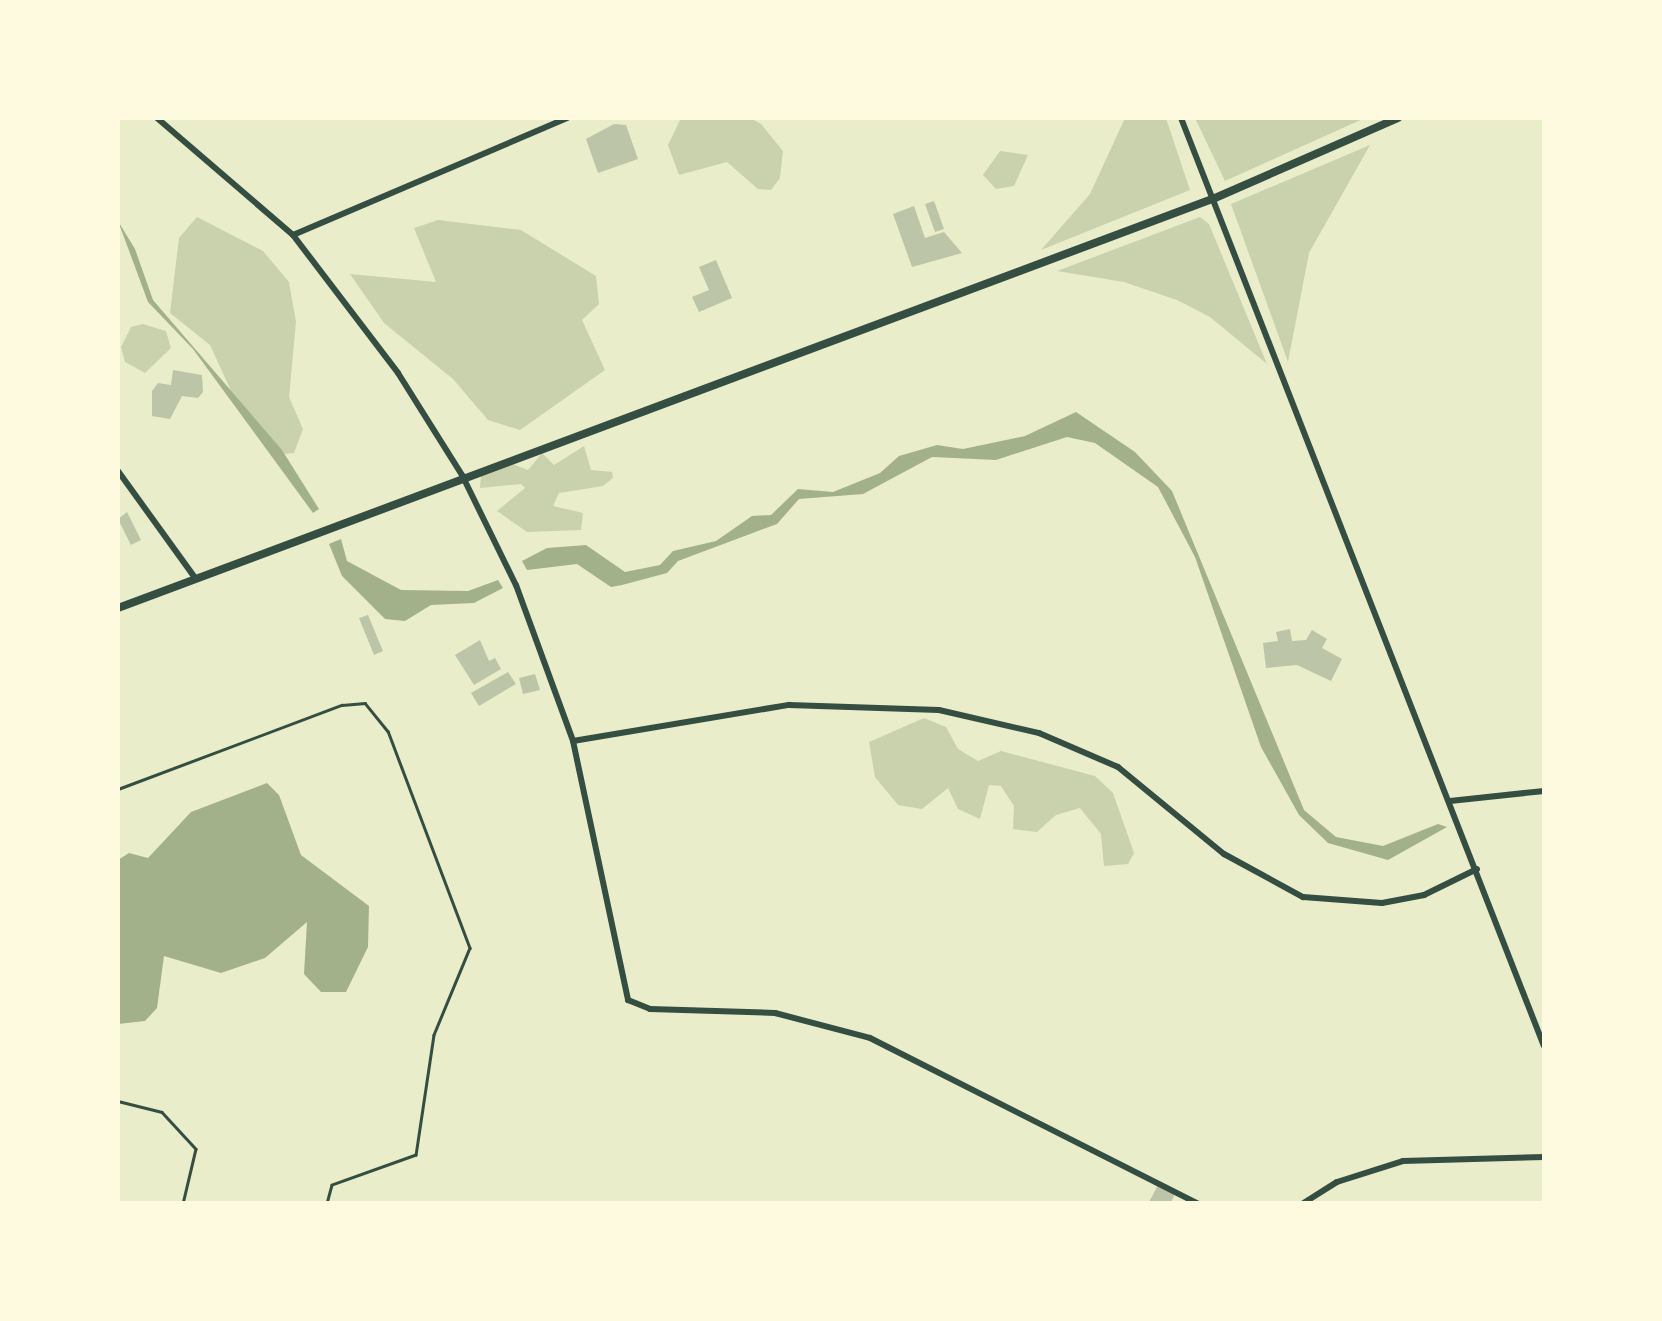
<!DOCTYPE html>
<html>
<head>
<meta charset="utf-8">
<style>
  body { margin:0 }
  #map { position:relative; width:1662px; height:1321px; overflow:hidden; background:#e9edc9; font-family:Raleway,sans-serif }
  div>[style] { position:absolute }
  .green>* { inset:0; background:#cad2ad }
  .water>* { inset:0; background:#a3b18a }
  .building>* { inset:0; background:#bcc5a7 }
  .path>* { height:2.5px; margin:-1.25px; padding:0 1.25px; transform-origin:1.25px; border-radius:1.25px; background:#344e41 }
  .minor>* { height:6px; margin:-3px; padding:0 3px; transform-origin:3px; border-radius:3px; background:#344e41 }
  .tertiary>* { height:8px; margin:-4px; padding:0 4px; transform-origin:4px; border-radius:4px; background:#344e41 }
  span { translate:-50% -50%; white-space:nowrap; text-align:center; line-height:1.15; -webkit-text-stroke:8px #fefae0; paint-order:stroke }
  .frame { position:absolute; inset:0; border:120px solid #fefae0; pointer-events:none }
</style>
</head>
<body>
<div id="map">
  <div class="green">
    <i style="clip-path:polygon(681px 118px,750px 118px,761px 124px,783px 151px,780px 178px,771px 190px,758px 189px,727px 162px,679px 175px,668px 145px)"></i>
    <i style="clip-path:polygon(1125px 118px,1166px 118px,1190px 190px,1041px 250px,1090px 194px)"></i>
    <i style="clip-path:polygon(1195px 118px,1365px 118px,1225px 181px)"></i>
    <i style="clip-path:polygon(1370px 145px,1309px 253px,1288px 362px,1231px 204px)"></i>
    <i style="clip-path:polygon(1000px 151px,1028px 155px,1014px 186px,996px 189px,983px 175px)"></i>
    <i style="clip-path:polygon(197px 217px,263px 251px,289px 282px,296px 322px,289px 397px,303px 429px,294px 453px,282px 454px,244px 419px,210px 345px,170px 313px,179px 238px)"></i>
    <i style="clip-path:polygon(1200px 217px,1209px 224px,1267px 364px,1210px 317px,1177px 300px,1124px 282px,1057px 271px)"></i>
    <i style="clip-path:polygon(438px 220px,521px 230px,596px 276px,599px 304px,582px 320px,605px 370px,520px 430px,488px 420px,453px 379px,384px 323px,350px 274px,436px 282px,414px 228px)"></i>
    <i style="clip-path:polygon(143px 324px,166px 331px,171px 348px,145px 373px,125px 362px,121px 347px,131px 327px)"></i>
    <i style="clip-path:polygon(584px 446px,591px 470px,612px 472px,613px 478px,603px 486px,559px 493px,553px 506px,583px 513px,581px 530px,527px 532px,497px 511px,525px 488px,521px 484px,480px 488px,481px 476px,505px 461px,528px 470px,542px 453px,554px 465px)"></i>
    <i style="clip-path:polygon(924px 718px,946px 727px,958px 749px,978px 761px,1001px 751px,1095px 776px,1113px 793px,1134px 853px,1128px 864px,1104px 866px,1101px 834px,1080px 808px,1056px 815px,1037px 832px,1013px 829px,1014px 806px,1001px 786px,989px 785px,980px 819px,958px 809px,948px 788px,922px 809px,898px 805px,875px 777px,869px 742px)"></i>
  </div>
  <div class="water">
    <i style="clip-path:polygon(118px 221px,135px 249px,153px 300px,282px 450px,319px 509px,313px 513px,193px 349px,148px 302px)"></i>
    <i style="clip-path:polygon(1076px 412px,1135px 452px,1172px 491px,1304px 810px,1336px 837px,1383px 846px,1438px 824px,1447px 827px,1388px 860px,1328px 843px,1299px 815px,1261px 747px,1195px 557px,1158px 487px,1095px 443px,1067px 437px,996px 460px,932px 457px,863px 494px,799px 499px,777px 524px,678px 561px,667px 573px,622px 585px,611px 587px,577px 564px,527px 570px,522px 561px,547px 548px,586px 545px,625px 572px,660px 565px,673px 551px,716px 541px,752px 516px,771px 515px,798px 489px,833px 492px,880px 473px,899px 456px,937px 445px,963px 449px,1025px 436px)"></i>
    <i style="clip-path:polygon(341px 539px,347px 561px,401px 590px,468px 591px,498px 580px,503px 588px,474px 603px,431px 605px,405px 621px,385px 619px,342px 576px,329px 544px)"></i>
    <i style="clip-path:polygon(267px 783px,279px 795px,301px 855px,369px 906px,368px 947px,346px 992px,321px 992px,304px 974px,307px 922px,265px 958px,221px 973px,164px 956px,157px 1008px,145px 1021px,118px 1024px,118px 860px,129px 853px,148px 858px,191px 812px)"></i>
  </div>
  <div class="building">
    <i style="clip-path:polygon(614px 124px,626px 125px,638px 159px,598px 173px,586px 139px)"></i>
    <i style="clip-path:polygon(934px 201px,944px 229px,935px 232px,925px 204px)"></i>
    <i style="clip-path:polygon(914px 206px,925px 238px,944px 232px,962px 253px,912px 267px,893px 214px)"></i>
    <i style="clip-path:polygon(716px 260px,732px 298px,699px 312px,692px 297px,709px 290px,699px 267px)"></i>
    <i style="clip-path:polygon(173px 370px,202px 375px,203px 392px,198px 398px,182px 396px,170px 419px,152px 416px,152px 391px,158px 383px,171px 385px)"></i>
    <i style="clip-path:polygon(127px 512px,141px 540px,131px 545px,118px 519px)"></i>
    <i style="clip-path:polygon(368px 615px,383px 651px,374px 655px,359px 618px)"></i>
    <i style="clip-path:polygon(1290px 629px,1292px 641px,1306px 640px,1312px 630px,1327px 639px,1322px 648px,1342px 659px,1331px 681px,1297px 665px,1266px 668px,1263px 643px,1278px 641px,1276px 632px)"></i>
    <i style="clip-path:polygon(480px 640px,489px 661px,495px 658px,501px 669px,474px 685px,455px 655px)"></i>
    <i style="clip-path:polygon(508px 672px,516px 684px,479px 706px,471px 693px)"></i>
    <i style="clip-path:polygon(535px 674px,540px 690px,523px 694px,519px 678px)"></i>
    <i style="clip-path:polygon(1158px 1185px,1175px 1194px,1170px 1204px,1148px 1204px)"></i>
  </div>
  <div class="path">
    <i style="left:118px;top:789px;width:239px;rotate:-20.6deg"></i>
    <i style="left:342px;top:705px;width:23px;rotate:-5deg"></i>
    <i style="left:365px;top:703px;width:36px;rotate:51deg"></i>
    <i style="left:388px;top:731px;width:232px;rotate:69.3deg"></i>
    <i style="left:470px;top:948px;width:94px;rotate:112.5deg"></i>
    <i style="left:434px;top:1035px;width:121px;rotate:98.5deg"></i>
    <i style="left:416px;top:1155px;width:89px;rotate:160.3deg"></i>
    <i style="left:332px;top:1185px;width:20px;rotate:105deg"></i>
    <i style="left:118px;top:1101px;width:45px;rotate:14deg"></i>
    <i style="left:162px;top:1112px;width:50px;rotate:47.4deg"></i>
    <i style="left:196px;top:1149px;width:57px;rotate:103.3deg"></i>
  </div>
  <div class="minor">
    <i style="left:157px;top:118px;width:179px;rotate:40.7deg"></i>
    <i style="left:293px;top:235px;width:173px;rotate:52.7deg"></i>
    <i style="left:398px;top:373px;width:120px;rotate:57.9deg"></i>
    <i style="left:462px;top:475px;width:123px;rotate:63.9deg"></i>
    <i style="left:516px;top:585px;width:166px;rotate:69.9deg"></i>
    <i style="left:573px;top:741px;width:265px;rotate:78deg"></i>
    <i style="left:628px;top:1000px;width:24px;rotate:22deg"></i>
    <i style="left:650px;top:1009px;width:125px;rotate:1.8deg"></i>
    <i style="left:775px;top:1013px;width:98px;rotate:14.7deg"></i>
    <i style="left:870px;top:1038px;width:368px;rotate:26.8deg"></i>
    <i style="left:1181px;top:118px;width:996px;rotate:68.64deg"></i>
    <i style="left:293px;top:235px;width:298px;rotate:-23.1deg"></i>
    <i style="left:118px;top:471px;width:133px;rotate:54.2deg"></i>
    <i style="left:573px;top:741px;width:219px;rotate:-9.5deg"></i>
    <i style="left:789px;top:705px;width:150px;rotate:1.9deg"></i>
    <i style="left:939px;top:710px;width:103px;rotate:13deg"></i>
    <i style="left:1039px;top:733px;width:86px;rotate:23.3deg"></i>
    <i style="left:1118px;top:767px;width:137px;rotate:39.4deg"></i>
    <i style="left:1224px;top:854px;width:90px;rotate:28.6deg"></i>
    <i style="left:1303px;top:897px;width:79px;rotate:4.3deg"></i>
    <i style="left:1382px;top:903px;width:43px;rotate:-10.8deg"></i>
    <i style="left:1424px;top:895px;width:59px;rotate:-26.1deg"></i>
    <i style="left:1450px;top:801px;width:95px;rotate:-6.1deg"></i>
    <i style="left:1302px;top:1204px;width:41px;rotate:-32.2deg"></i>
    <i style="left:1337px;top:1182px;width:69px;rotate:-17.7deg"></i>
    <i style="left:1403px;top:1161px;width:141px;rotate:-1.6deg"></i>
  </div>
  <div class="tertiary">
    <i style="left:118px;top:608px;width:1171px;rotate:-20.49deg"></i>
    <i style="left:1215px;top:198px;width:200px;rotate:-23.6deg"></i>
  </div>
  <div class="frame"></div>
</div>
</body>
</html>
